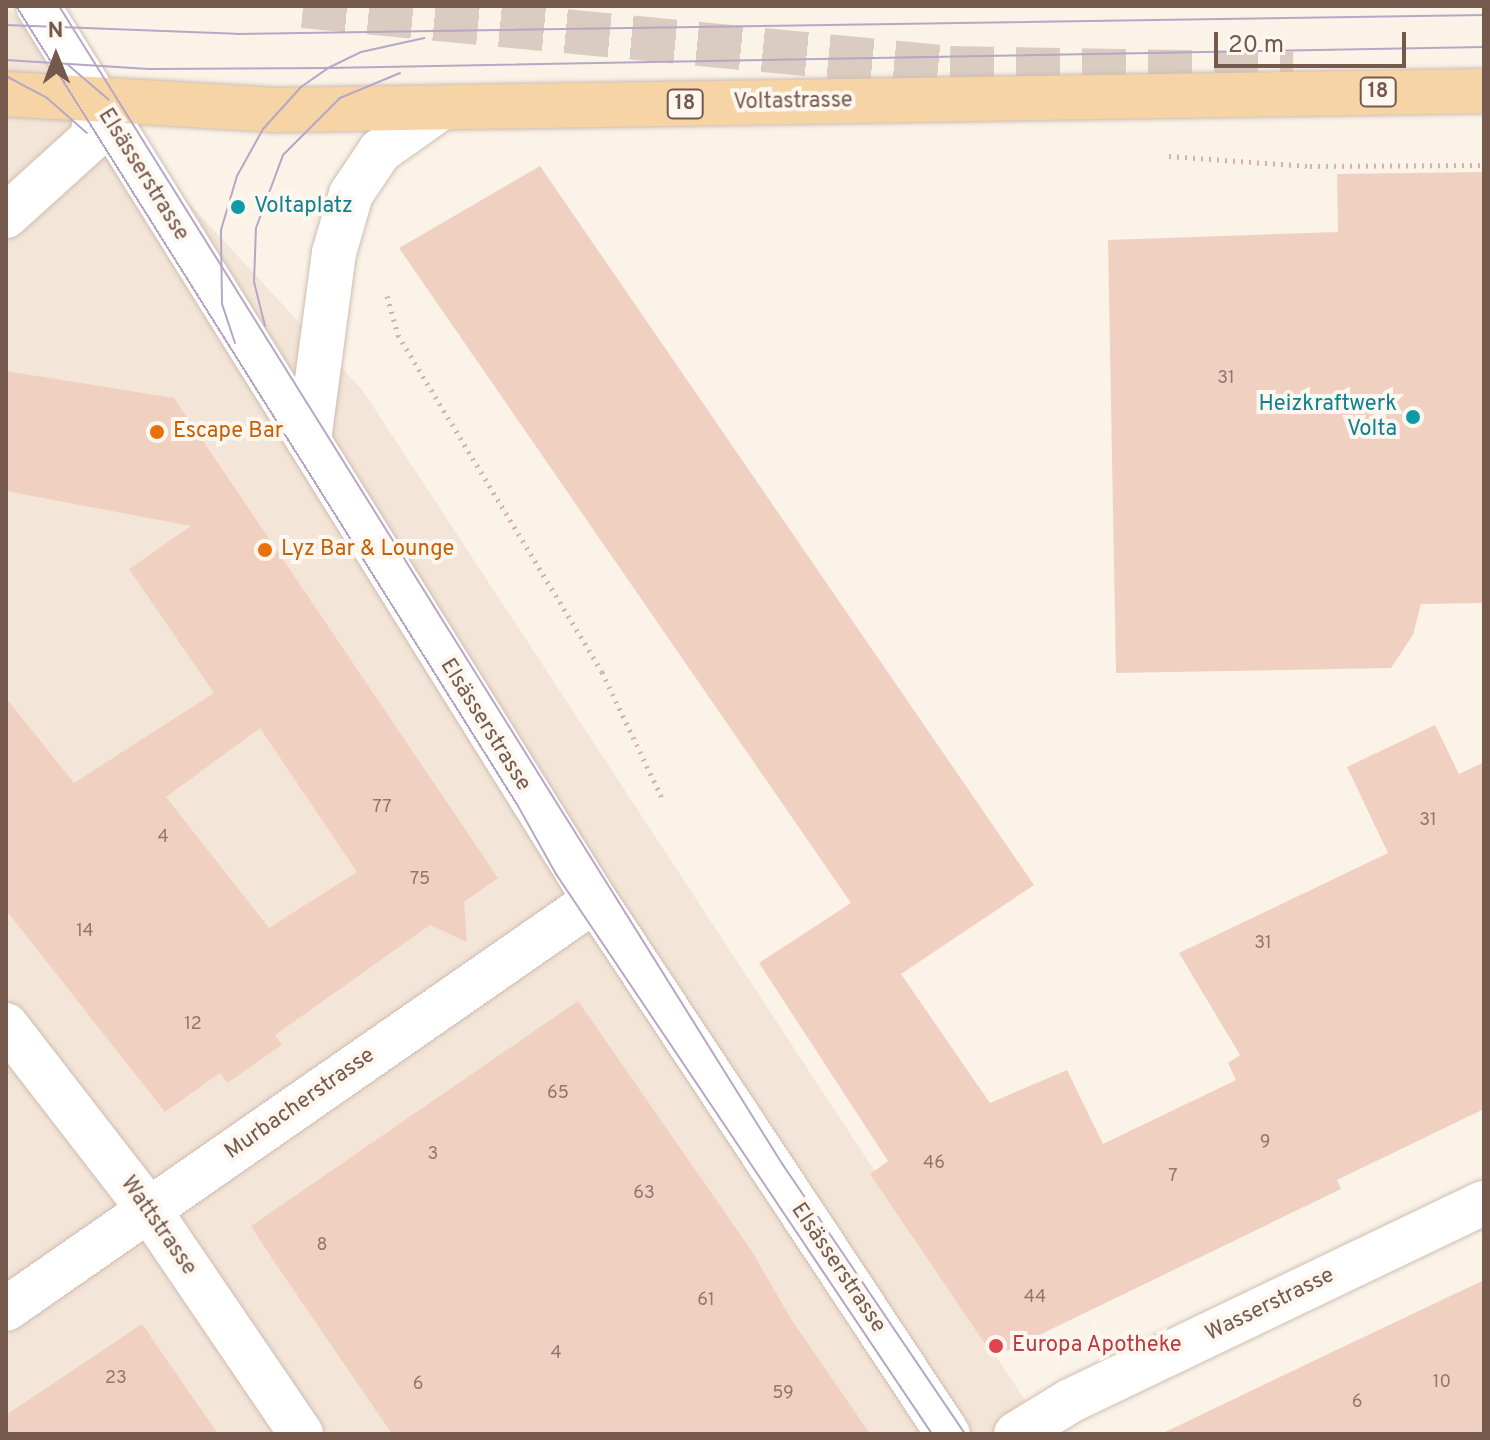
<!DOCTYPE html>
<html>
<head>
<meta charset="utf-8">
<style>
  body { margin:0 }
  #map { position:relative; width:1490px; height:1440px; overflow:hidden; background:#fbf3e8; font-family:Overpass,sans-serif }
  div>[style] { position:absolute }
  .residential>* { inset:0; background:#f3e5d7 }
  .building>* { inset:0; background:#f0d1c1 }
  .highway-tunnel>* { height:44px; margin-top:-22px; transform-origin:0; background:repeating-linear-gradient(90deg,#daccc1 0 44px,transparent 0 66px) }
  .path>* { height:5px; margin-top:-2.5px; transform-origin:0; background:repeating-linear-gradient(90deg,#d5b4a4 0 2px,transparent 0 8px) }
  .roads { filter:drop-shadow(0 0 2px #cfbdb1) drop-shadow(0 0 2px #cfbdb1) }
  .minor>* { height:44px; margin:-22px; padding:0 22px; transform-origin:22px; border-radius:22px; background:#fff }
  .major>* { height:44px; margin:-22px; padding:0 22px; transform-origin:22px; border-radius:22px; background:#f6d4a5 }
  .tram>* { height:2px; margin:-1px; padding:0 1px; transform-origin:1px; border-radius:1px; background:#b6a7c5 }
  .dots>* { width:22px; height:22px; translate:-50% -50%; box-sizing:border-box; border:4px solid #fef7ef; border-radius:50% }
  span { translate:-50% -50%; white-space:nowrap; text-align:center; line-height:1.15; -webkit-text-stroke:8px #fef7ef; paint-order:stroke }
  .number-label { font-size:18px; color:#94776a }
  .number-label span { -webkit-text-stroke-width:0 }
  .shield-label span { padding:2px 6px; background:#fef7ef; border:2px solid; border-radius:6px; -webkit-text-stroke-width:0 }
  .shield-label { font-size:20px; color:#75594d; font-weight:700 }
  .street-label { font-size:22px; color:#75594d }
  .culture-label { font-size:22px; color:#0d838f }
  .left { translate:0 -50%; text-align:left }
  .right { translate:-100% -50%; text-align:right }
  .food-label { font-size:22px; color:#c56008 }
  .health-label { font-size:22px; color:#be3a42 }
  .frame { position:absolute; inset:0; border:8px solid #75594d; pointer-events:none }
  .north { position:absolute; left:16px; top:16px; width:80px; height:80px; -webkit-text-stroke:6px #fef7ef; paint-order:stroke; rotate:359deg; font-size:22px; font-weight:700; line-height:32px; text-align:center; color:#75594d }
  .north::after { content:''; display:block; margin:auto; width:28px; height:36px; background:#75594d; clip-path:polygon(50% 0,100% 100%,50% 72%,0 100%) }
  .scale { position:absolute; left:1214px; top:32px; width:192px; height:36px; box-sizing:border-box; border:4px solid #75594d; border-top:0; padding-left:10px; font-size:24px; line-height:28px; white-space:nowrap; color:#75594d; -webkit-text-stroke:6px #fef7ef; paint-order:stroke }
</style>
</head>
<body>
<div id="map">
  <div class="residential">
    <i style="clip-path:polygon(6px 6px,363px 391px,1047px 1434px,6px 1434px)"></i>
  </div>
  <div class="building">
    <i style="clip-path:polygon(540px 166px,1034px 885px,901px 974px,990px 1103px,1067px 1070px,1103px 1144px,1236px 1080px,1228px 1063px,1240px 1055px,1179px 953px,1388px 853px,1347px 767px,1435px 725px,1459px 774px,1484px 762px,1484px 1109px,1337px 1180px,1341px 1189px,994px 1357px,870px 1174px,888px 1161px,759px 963px,851px 903px,399px 248px)"></i>
    <i style="clip-path:polygon(1484px 172px,1484px 603px,1421px 604px,1413px 635px,1391px 668px,1116px 673px,1108px 240px,1338px 232px,1337px 174px)"></i>
    <i style="clip-path:polygon(evenodd,6px 371px,174px 398px,498px 878px,464px 902px,467px 942px,430px 925px,275px 1035px,282px 1045px,227px 1083px,220px 1073px,165px 1112px,6px 910px,6px 698px,74px 783px,214px 693px,129px 569px,191px 526px,6px 491px,6px 371px,260px 728px,357px 872px,269px 928px,166px 797px,260px 728px)"></i>
    <i style="clip-path:polygon(578px 1001px,751px 1250px,791px 1319px,870px 1434px,392px 1434px,271px 1257px,251px 1226px)"></i>
    <i style="clip-path:polygon(1484px 1280px,1484px 1434px,1161px 1434px,1309px 1363px)"></i>
    <i style="clip-path:polygon(142px 1324px,218px 1434px,6px 1434px,6px 1415px)"></i>
  </div>
  <div class="highway-tunnel">
    <i style="left:303px;top:6px;width:650px;rotate:5.47deg"></i>
    <i style="left:950px;top:68px;width:343px;rotate:1deg"></i>
  </div>
  <div class="path">
    <i style="left:1169px;top:156px;width:141px;rotate:4.1deg"></i>
    <i style="left:1310px;top:166px;width:174px;rotate:-0.3deg"></i>
    <i style="left:387px;top:296px;width:41px;rotate:74.2deg"></i>
    <i style="left:398px;top:335px;width:394px;rotate:58.8deg"></i>
    <i style="left:602px;top:672px;width:144px;rotate:64.5deg"></i>
  </div>
  <div class="roads">
    <div class="minor">
      <i style="left:38px;top:6px;width:1053px;rotate:58.08deg"></i>
      <i style="left:595px;top:900px;width:640px;rotate:56.53deg"></i>
      <i style="left:6px;top:216px;width:116px;rotate:-42.2deg"></i>
      <i style="left:92px;top:138px;width:36px;rotate:-81deg"></i>
      <i style="left:309px;top:440px;width:189px;rotate:-82.4deg"></i>
      <i style="left:334px;top:253px;width:61px;rotate:-73.9deg"></i>
      <i style="left:351px;top:194px;width:52px;rotate:-56deg"></i>
      <i style="left:380px;top:151px;width:75px;rotate:-35.2deg"></i>
      <i style="left:6px;top:1025px;width:234px;rotate:52.3deg"></i>
      <i style="left:149px;top:1210px;width:271px;rotate:55.8deg"></i>
      <i style="left:6px;top:1309px;width:717px;rotate:-34.78deg"></i>
      <i style="left:1016px;top:1434px;width:63px;rotate:-31.4deg"></i>
      <i style="left:1070px;top:1401px;width:459px;rotate:-25.6deg"></i>
    </div>
    <div class="major">
      <i style="left:6px;top:94px;width:271px;rotate:3.4deg"></i>
      <i style="left:277px;top:110px;width:1207px;rotate:-0.9deg"></i>
    </div>
  </div>
  <div class="tram">
    <i style="left:16px;top:6px;width:944px;rotate:57.89deg"></i>
    <i style="left:518px;top:806px;width:78px;rotate:60.8deg"></i>
    <i style="left:556px;top:874px;width:675px;rotate:56.12deg"></i>
    <i style="left:59px;top:6px;width:1367px;rotate:58.01deg"></i>
    <i style="left:783px;top:1165px;width:325px;rotate:55.9deg"></i>
    <i style="left:6px;top:25px;width:230px;rotate:2.2deg"></i>
    <i style="left:236px;top:34px;width:1248px;rotate:-0.87deg"></i>
    <i style="left:6px;top:60px;width:143px;rotate:3.6deg"></i>
    <i style="left:149px;top:69px;width:179px;rotate:-0.3deg"></i>
    <i style="left:328px;top:68px;width:1156px;rotate:-1.04deg"></i>
    <i style="left:67px;top:64px;width:55px;rotate:40.6deg"></i>
    <i style="left:6px;top:76px;width:47px;rotate:28.2deg"></i>
    <i style="left:47px;top:98px;width:53px;rotate:41.2deg"></i>
    <i style="left:265px;top:326px;width:45px;rotate:-104deg"></i>
    <i style="left:254px;top:282px;width:54px;rotate:-87.9deg"></i>
    <i style="left:256px;top:228px;width:78px;rotate:-69.7deg"></i>
    <i style="left:283px;top:155px;width:81px;rotate:-45deg"></i>
    <i style="left:340px;top:98px;width:65px;rotate:-22.6deg"></i>
    <i style="left:235px;top:343px;width:41px;rotate:-108.4deg"></i>
    <i style="left:222px;top:304px;width:74px;rotate:-90.8deg"></i>
    <i style="left:221px;top:230px;width:56px;rotate:-73.5deg"></i>
    <i style="left:237px;top:176px;width:54px;rotate:-61deg"></i>
    <i style="left:263px;top:129px;width:57px;rotate:-47.9deg"></i>
    <i style="left:301px;top:87px;width:33px;rotate:-35deg"></i>
    <i style="left:328px;top:68px;width:37px;rotate:-26deg"></i>
    <i style="left:361px;top:52px;width:65px;rotate:-12.5deg"></i>
  </div>
  <div class="dots">
    <i style="left:238px;top:207px;background:#0f9aa8"></i>
    <i style="left:1413px;top:417px;background:#0f9aa8"></i>
    <i style="left:157px;top:432px;background:#e8710a"></i>
    <i style="left:265px;top:550px;background:#e8710a"></i>
    <i style="left:996px;top:1346px;background:#e0444e"></i>
  </div>
  <div class="number-label">
    <span style="left:1226px;top:379px">31</span>
    <span style="left:382px;top:808px">77</span>
    <span style="left:1428px;top:821px">31</span>
    <span style="left:163px;top:838px">4</span>
    <span style="left:420px;top:880px">75</span>
    <span style="left:85px;top:932px">14</span>
    <span style="left:1263px;top:944px">31</span>
    <span style="left:193px;top:1025px">12</span>
    <span style="left:558px;top:1094px">65</span>
    <span style="left:1265px;top:1143px">9</span>
    <span style="left:433px;top:1155px">3</span>
    <span style="left:934px;top:1164px">46</span>
    <span style="left:1173px;top:1177px">7</span>
    <span style="left:644px;top:1194px">63</span>
    <span style="left:322px;top:1246px">8</span>
    <span style="left:1035px;top:1298px">44</span>
    <span style="left:706px;top:1301px">61</span>
    <span style="left:556px;top:1354px">4</span>
    <span style="left:116px;top:1379px">23</span>
    <span style="left:1442px;top:1383px">10</span>
    <span style="left:418px;top:1385px">6</span>
    <span style="left:783px;top:1394px">59</span>
    <span style="left:1357px;top:1403px">6</span>
  </div>
  <div class="shield-label">
    <span style="left:1378px;top:92px">18</span>
    <span style="left:685px;top:104px">18</span>
  </div>
  <div class="street-label">
    <span style="left:793px;top:102px;rotate:-1deg">Voltastrasse</span>
    <span style="left:143px;top:175px;rotate:58deg">Elsässerstrasse</span>
    <span style="left:485px;top:725px;rotate:58deg">Elsässerstrasse</span>
    <span style="left:300px;top:1104px;rotate:-35deg">Murbacherstrasse</span>
    <span style="left:158px;top:1226px;rotate:55deg">Wattstrasse</span>
    <span style="left:838px;top:1268px;rotate:56deg">Elsässerstrasse</span>
    <span style="left:1270px;top:1305px;rotate:-26deg">Wasserstrasse</span>
  </div>
  <div class="culture-label">
    <span class="left" style="left:254px;top:207px">Voltaplatz</span>
    <span class="right" style="left:1397px;top:417px">Heizkraftwerk<br>Volta</span>
  </div>
  <div class="food-label">
    <span class="left" style="left:173px;top:432px">Escape Bar</span>
    <span class="left" style="left:281px;top:550px">Lyz Bar &amp; Lounge</span>
  </div>
  <div class="health-label">
    <span class="left" style="left:1012px;top:1346px">Europa Apotheke</span>
  </div>
  <div class="frame"></div>
  <div class="north">N</div>
  <div class="scale">20 m</div>
</div>
</body>
</html>
